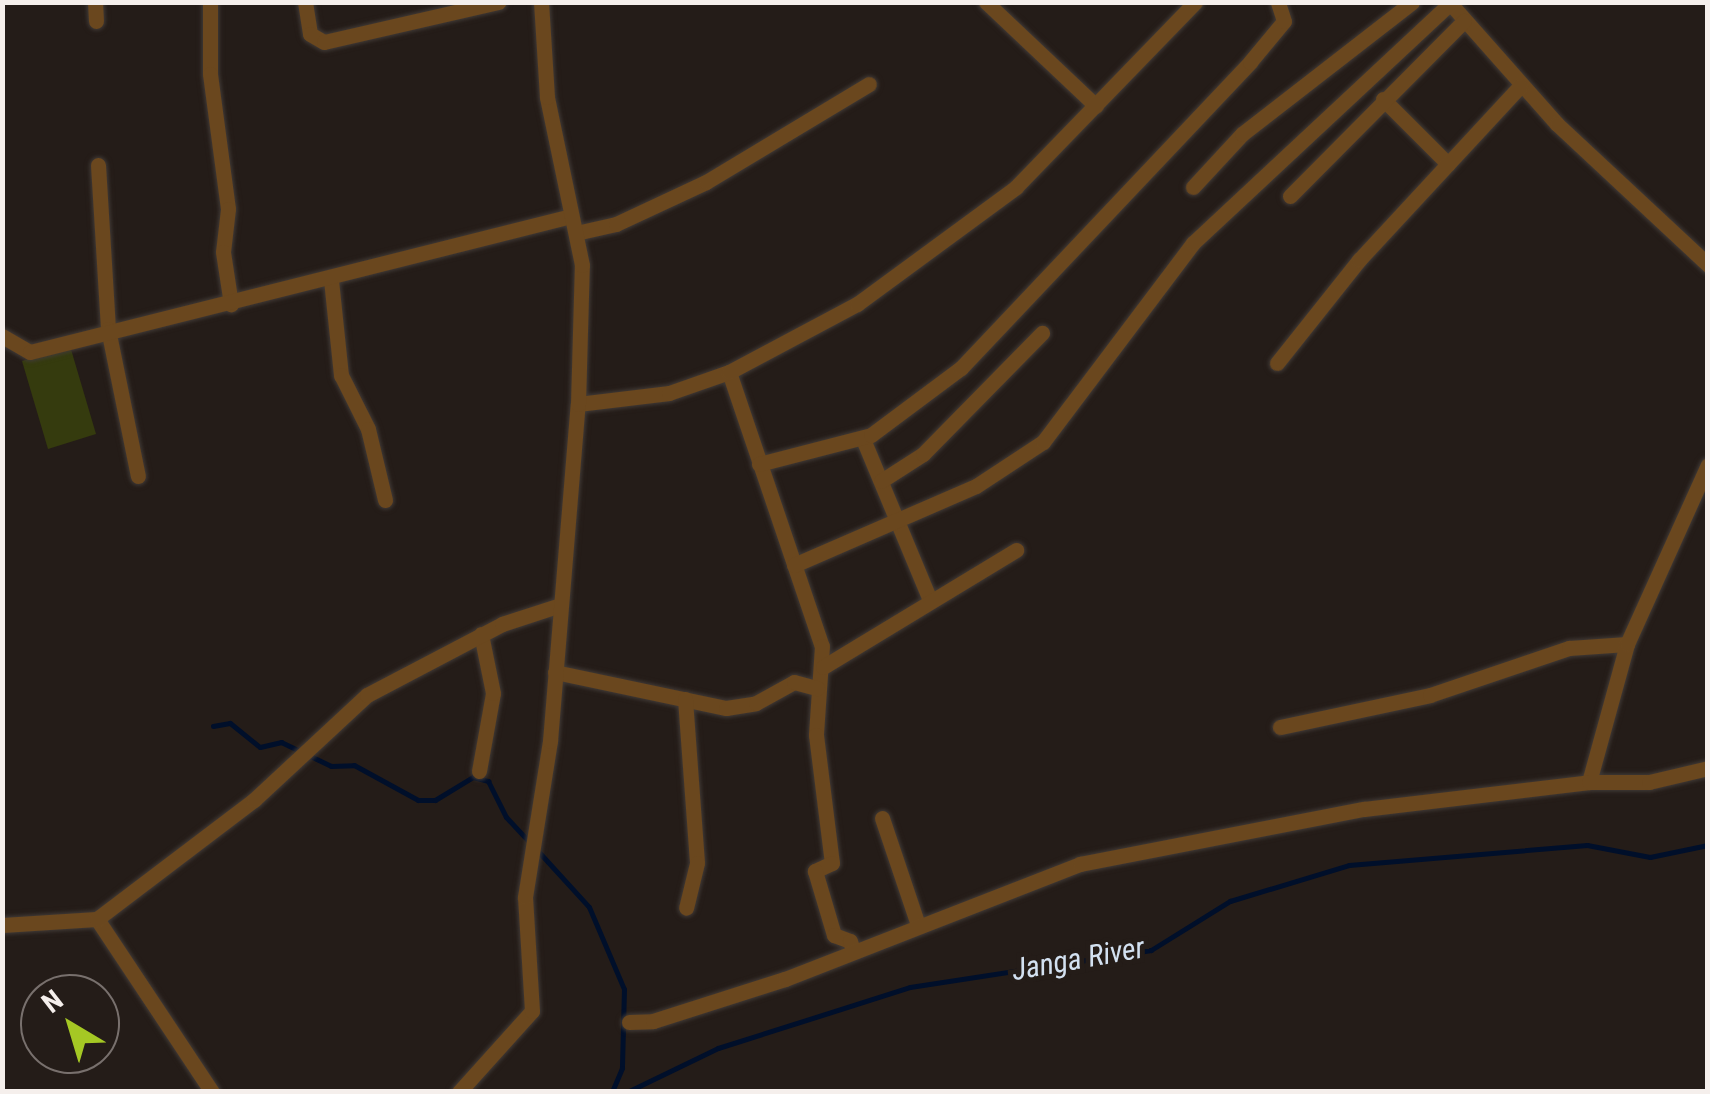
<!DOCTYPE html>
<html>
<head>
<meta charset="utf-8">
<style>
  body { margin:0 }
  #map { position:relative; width:1710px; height:1094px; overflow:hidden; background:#241c18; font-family:"Roboto Condensed",sans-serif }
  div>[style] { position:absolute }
  .green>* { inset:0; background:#353b0e }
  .stream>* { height:5px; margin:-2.5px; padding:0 2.5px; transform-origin:2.5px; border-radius:2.5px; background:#000f2a }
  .roads { filter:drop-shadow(0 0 2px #413a36) drop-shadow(0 0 2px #413a36) }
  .street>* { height:15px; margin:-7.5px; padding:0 7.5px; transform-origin:7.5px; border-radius:7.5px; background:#6a471e }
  span { translate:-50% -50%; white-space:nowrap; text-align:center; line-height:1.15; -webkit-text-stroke:10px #241c18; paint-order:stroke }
  .water-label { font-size:30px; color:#d3e1f1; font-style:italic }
  .frame { position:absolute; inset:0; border:5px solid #f5efec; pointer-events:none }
  .north { position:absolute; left:20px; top:974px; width:100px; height:100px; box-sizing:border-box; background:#241c18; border:2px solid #78706d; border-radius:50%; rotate:322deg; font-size:28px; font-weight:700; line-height:40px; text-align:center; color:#f5efec }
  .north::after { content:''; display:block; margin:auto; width:35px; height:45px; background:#a5c824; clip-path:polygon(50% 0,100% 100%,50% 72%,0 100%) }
</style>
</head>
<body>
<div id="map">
  <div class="green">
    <i style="clip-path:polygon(70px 346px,96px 434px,48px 449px,22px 361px)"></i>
  </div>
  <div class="stream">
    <i style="left:213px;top:726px;width:17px;rotate:-10deg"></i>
    <i style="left:230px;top:723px;width:38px;rotate:39deg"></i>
    <i style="left:260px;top:747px;width:22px;rotate:-13deg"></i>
    <i style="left:281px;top:742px;width:55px;rotate:25.6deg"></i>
    <i style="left:331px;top:766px;width:23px;rotate:-2deg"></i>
    <i style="left:354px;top:765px;width:73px;rotate:28.7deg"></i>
    <i style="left:418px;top:800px;width:17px"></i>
    <i style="left:435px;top:800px;width:44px;rotate:-31.2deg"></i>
    <i style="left:473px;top:777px;width:16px;rotate:15deg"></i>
    <i style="left:488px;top:781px;width:40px;rotate:63.4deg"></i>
    <i style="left:506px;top:817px;width:34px;rotate:47deg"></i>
    <i style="left:537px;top:850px;width:77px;rotate:47.6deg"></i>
    <i style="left:589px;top:907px;width:89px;rotate:66.9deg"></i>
    <i style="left:624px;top:989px;width:79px;rotate:91.5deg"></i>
    <i style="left:622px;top:1068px;width:26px;rotate:113deg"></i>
    <i style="left:627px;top:1092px;width:101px;rotate:-25.8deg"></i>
    <i style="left:718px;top:1048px;width:201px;rotate:-17.6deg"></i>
    <i style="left:910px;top:987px;width:244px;rotate:-8.7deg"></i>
    <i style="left:1151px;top:950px;width:93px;rotate:-31.8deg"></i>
    <i style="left:1230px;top:901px;width:124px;rotate:-16.8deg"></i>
    <i style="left:1349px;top:865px;width:239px;rotate:-4.8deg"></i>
    <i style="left:1587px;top:845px;width:64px;rotate:10.8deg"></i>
    <i style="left:1650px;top:857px;width:59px;rotate:-11.7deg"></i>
  </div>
  <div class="roads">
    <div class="street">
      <i style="left:95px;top:2px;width:19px;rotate:87deg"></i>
      <i style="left:210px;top:2px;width:72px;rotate:90deg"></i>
      <i style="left:210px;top:74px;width:136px;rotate:82.4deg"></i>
      <i style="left:228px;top:209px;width:43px;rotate:96.6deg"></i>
      <i style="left:223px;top:252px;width:53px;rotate:81.3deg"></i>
      <i style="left:305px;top:2px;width:32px;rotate:81deg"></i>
      <i style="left:310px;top:34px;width:16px;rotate:30deg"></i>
      <i style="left:324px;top:42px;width:179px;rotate:-12.9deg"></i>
      <i style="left:986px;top:2px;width:151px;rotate:43.4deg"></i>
      <i style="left:1449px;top:2px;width:163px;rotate:48.5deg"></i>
      <i style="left:1557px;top:124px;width:207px;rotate:43deg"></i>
      <i style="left:1383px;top:99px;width:92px;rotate:45deg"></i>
      <i style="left:98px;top:165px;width:164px;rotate:86.5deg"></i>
      <i style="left:108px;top:329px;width:150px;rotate:78.5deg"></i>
      <i style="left:1193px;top:187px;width:72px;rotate:-47.2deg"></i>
      <i style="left:1242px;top:134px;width:215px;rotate:-37.8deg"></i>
      <i style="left:1290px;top:196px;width:247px;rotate:-45.2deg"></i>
      <i style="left:576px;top:233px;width:41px;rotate:-12.7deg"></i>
      <i style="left:616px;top:224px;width:99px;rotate:-25deg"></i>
      <i style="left:706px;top:182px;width:190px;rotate:-31deg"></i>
      <i style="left:331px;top:280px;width:96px;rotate:84deg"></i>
      <i style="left:341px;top:375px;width:60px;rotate:63.4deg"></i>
      <i style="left:368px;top:429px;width:73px;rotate:76.5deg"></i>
      <i style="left:2px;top:336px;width:32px;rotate:30deg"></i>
      <i style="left:30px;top:352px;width:558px;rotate:-14.11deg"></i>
      <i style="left:1277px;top:363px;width:132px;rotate:-51.5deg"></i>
      <i style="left:1359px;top:260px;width:237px;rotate:-47.2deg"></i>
      <i style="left:729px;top:372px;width:289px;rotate:71.3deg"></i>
      <i style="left:822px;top:646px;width:89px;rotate:93.9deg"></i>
      <i style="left:816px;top:735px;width:129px;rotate:82.9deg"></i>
      <i style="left:832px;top:863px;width:19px;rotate:155deg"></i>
      <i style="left:815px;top:871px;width:67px;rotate:73.5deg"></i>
      <i style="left:834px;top:935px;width:17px;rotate:21deg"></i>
      <i style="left:850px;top:941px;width:9px;rotate:72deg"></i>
      <i style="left:578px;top:404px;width:92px;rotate:-6.9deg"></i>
      <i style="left:669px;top:393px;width:64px;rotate:-19.3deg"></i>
      <i style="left:729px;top:372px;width:145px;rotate:-28deg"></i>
      <i style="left:857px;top:304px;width:197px;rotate:-36.3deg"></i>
      <i style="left:1016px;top:187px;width:257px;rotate:-45.9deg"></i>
      <i style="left:863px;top:439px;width:174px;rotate:67.4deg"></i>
      <i style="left:759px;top:464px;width:116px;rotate:-14.5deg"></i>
      <i style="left:871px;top:435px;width:112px;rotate:-36.7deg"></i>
      <i style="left:961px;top:368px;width:421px;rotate:-46.6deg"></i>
      <i style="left:1250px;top:62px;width:53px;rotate:-50.3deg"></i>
      <i style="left:1284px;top:21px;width:20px;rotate:-108deg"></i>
      <i style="left:881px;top:481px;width:50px;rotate:-32.7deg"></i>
      <i style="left:923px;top:454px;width:170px;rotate:-45.5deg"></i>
      <i style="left:794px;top:565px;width:198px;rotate:-23.5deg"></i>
      <i style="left:976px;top:486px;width:80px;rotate:-33.3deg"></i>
      <i style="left:1043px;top:442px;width:249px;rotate:-53deg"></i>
      <i style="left:1193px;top:243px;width:352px;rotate:-43deg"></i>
      <i style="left:823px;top:667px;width:226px;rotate:-31.2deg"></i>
      <i style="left:555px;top:672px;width:175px;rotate:11.9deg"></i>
      <i style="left:726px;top:708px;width:30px;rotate:-9deg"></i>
      <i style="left:756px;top:703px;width:43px;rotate:-28.9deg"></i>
      <i style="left:794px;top:682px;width:24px;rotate:15deg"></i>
      <i style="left:685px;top:699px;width:164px;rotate:85.8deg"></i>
      <i style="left:697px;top:863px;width:46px;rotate:103.7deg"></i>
      <i style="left:1280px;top:727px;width:153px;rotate:-12deg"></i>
      <i style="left:1430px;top:695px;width:147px;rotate:-18.7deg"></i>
      <i style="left:1569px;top:648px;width:58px;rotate:-3.9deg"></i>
      <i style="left:479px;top:771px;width:79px;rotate:-79.8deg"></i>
      <i style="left:493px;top:693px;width:60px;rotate:-101.5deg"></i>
      <i style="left:1589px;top:782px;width:143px;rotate:-74.6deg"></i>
      <i style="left:1627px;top:644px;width:196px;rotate:-65.7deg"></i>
      <i style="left:882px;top:818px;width:113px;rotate:71.4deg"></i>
      <i style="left:97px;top:919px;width:208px;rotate:56.4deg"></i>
      <i style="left:2px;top:925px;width:95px;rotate:-3.6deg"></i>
      <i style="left:97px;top:919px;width:197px;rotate:-37.2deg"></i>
      <i style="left:254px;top:800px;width:154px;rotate:-42.9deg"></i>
      <i style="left:367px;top:695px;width:153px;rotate:-27.7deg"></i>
      <i style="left:502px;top:624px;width:61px;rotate:-18.1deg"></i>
      <i style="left:629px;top:1022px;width:24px;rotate:-2deg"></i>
      <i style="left:653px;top:1021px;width:139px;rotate:-17.7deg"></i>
      <i style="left:785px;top:979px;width:317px;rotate:-21.3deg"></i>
      <i style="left:1080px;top:864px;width:289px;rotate:-11deg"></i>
      <i style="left:1364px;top:809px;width:227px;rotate:-6.8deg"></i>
      <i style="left:1589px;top:782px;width:60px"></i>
      <i style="left:1649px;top:782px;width:61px;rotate:-13.3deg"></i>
      <i style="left:459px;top:1092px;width:109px;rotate:-48deg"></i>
      <i style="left:532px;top:1011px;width:114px;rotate:-93.5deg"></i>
      <i style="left:525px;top:897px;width:158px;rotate:-80.9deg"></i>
      <i style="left:550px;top:741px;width:338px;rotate:-85.3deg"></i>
      <i style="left:578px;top:404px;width:139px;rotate:-88.4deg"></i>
      <i style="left:582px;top:265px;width:172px;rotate:-101.8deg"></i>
      <i style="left:547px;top:97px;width:95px;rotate:-93.6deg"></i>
    </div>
  </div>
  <div class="water-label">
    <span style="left:1078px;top:959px;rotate:-10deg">Janga River</span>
  </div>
  <div class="frame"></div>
  <div class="north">N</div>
</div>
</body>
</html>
